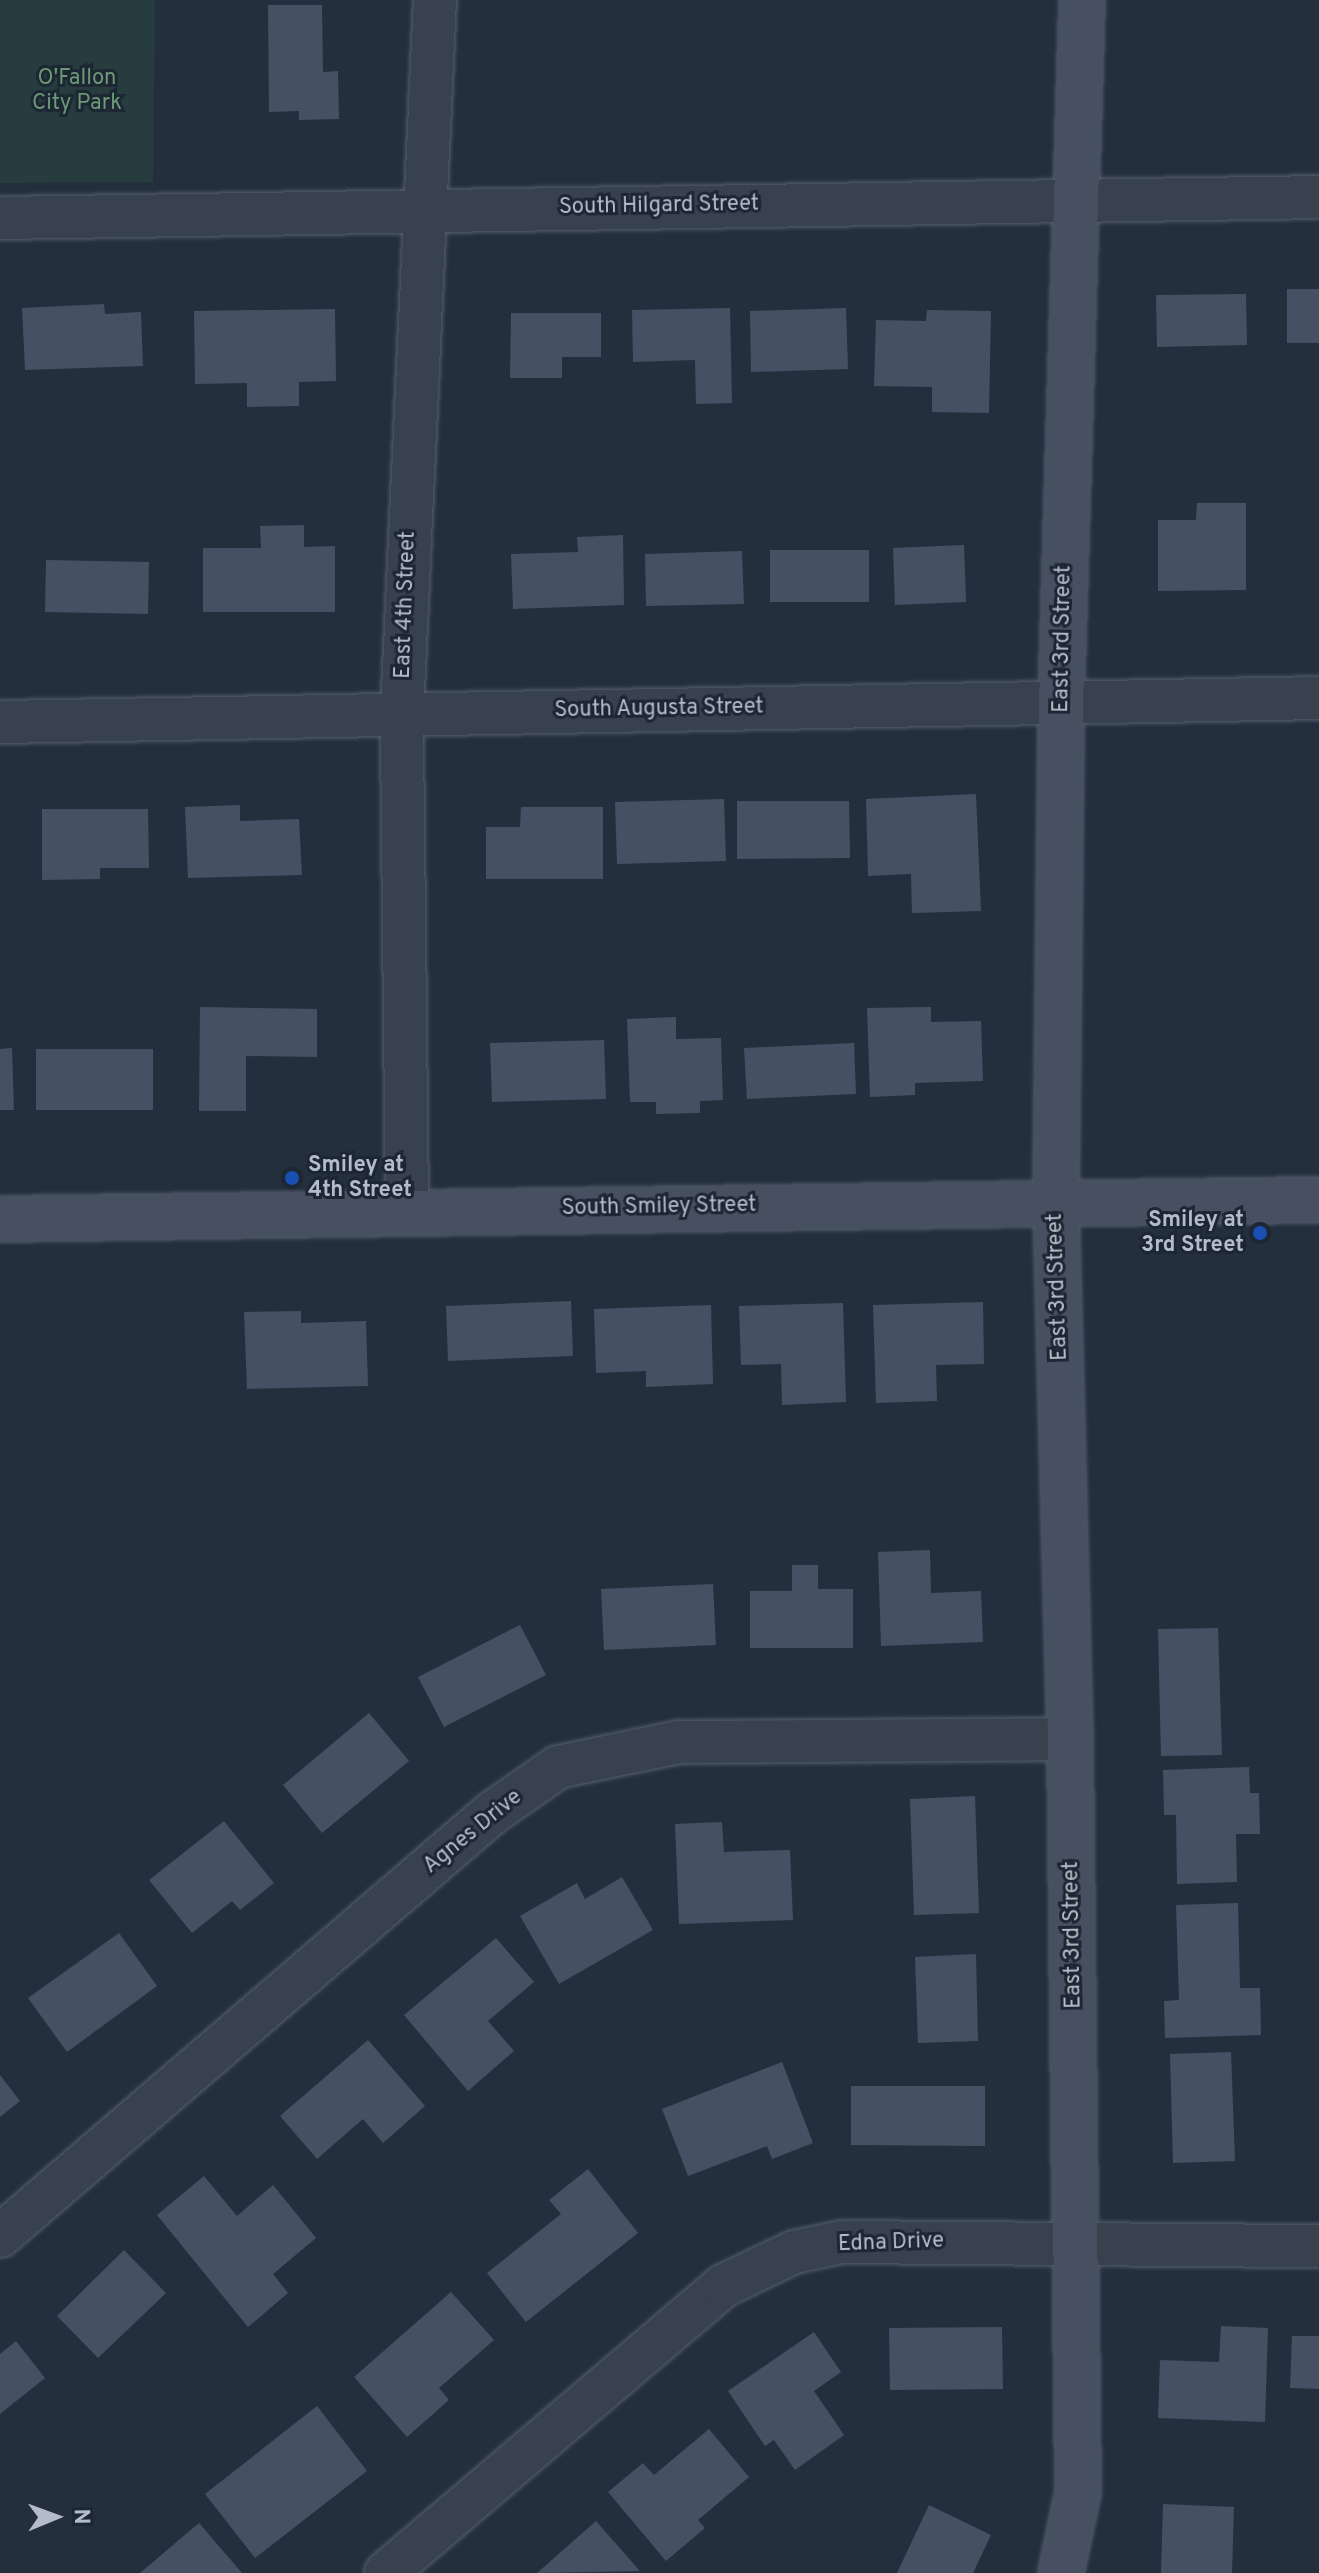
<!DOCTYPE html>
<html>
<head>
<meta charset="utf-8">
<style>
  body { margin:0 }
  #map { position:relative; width:1319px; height:2573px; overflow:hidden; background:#242f3e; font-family:Overpass,sans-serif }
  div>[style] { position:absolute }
  .green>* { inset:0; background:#263c3f }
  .building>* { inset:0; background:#455162 }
  .roads { filter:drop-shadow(0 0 2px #565f6c) drop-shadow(0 0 2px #565f6c) }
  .street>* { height:42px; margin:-21px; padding:0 21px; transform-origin:21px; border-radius:21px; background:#38414e }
  .secondary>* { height:44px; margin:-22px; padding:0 22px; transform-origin:22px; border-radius:22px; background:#465061 }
  .dots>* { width:22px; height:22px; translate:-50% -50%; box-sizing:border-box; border:4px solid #1d2633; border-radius:50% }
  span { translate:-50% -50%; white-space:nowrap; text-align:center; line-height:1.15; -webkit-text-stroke:6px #1d2633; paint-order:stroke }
  .park-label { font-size:22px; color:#6b9a76 }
  .street-label { font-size:22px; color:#b4bcc9 }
  .poi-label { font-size:22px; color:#b4bcc9; font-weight:700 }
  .left { translate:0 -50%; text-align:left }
  .right { translate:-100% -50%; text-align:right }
  .north { position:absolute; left:16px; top:2477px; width:80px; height:80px; -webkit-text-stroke:6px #1d2633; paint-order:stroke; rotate:89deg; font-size:22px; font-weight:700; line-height:32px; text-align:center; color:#b4bcc9 }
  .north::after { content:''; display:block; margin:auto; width:28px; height:36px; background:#b4bcc9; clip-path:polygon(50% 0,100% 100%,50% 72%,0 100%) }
</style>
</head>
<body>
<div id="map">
  <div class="green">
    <i style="clip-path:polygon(0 0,155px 0,153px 182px,0 183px)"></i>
  </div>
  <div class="building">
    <i style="clip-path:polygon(268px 5px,322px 5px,323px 72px,338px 71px,339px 119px,299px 120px,299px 111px,269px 112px)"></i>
    <i style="clip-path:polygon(1287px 289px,1319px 289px,1319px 343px,1287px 343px)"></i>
    <i style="clip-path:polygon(1246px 294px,1247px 345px,1157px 347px,1156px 295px)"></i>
    <i style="clip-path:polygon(104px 304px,105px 314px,141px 312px,143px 366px,25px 370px,22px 308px)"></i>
    <i style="clip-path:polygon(730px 308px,732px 403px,696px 404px,695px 360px,633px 362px,632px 310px)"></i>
    <i style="clip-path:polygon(846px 308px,848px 369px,751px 372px,750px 311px)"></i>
    <i style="clip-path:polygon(335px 309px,336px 381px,299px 382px,299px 406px,247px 407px,247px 383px,195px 384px,194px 311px)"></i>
    <i style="clip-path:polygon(927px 310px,991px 311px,989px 413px,932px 412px,932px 387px,874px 386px,876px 320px,926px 321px)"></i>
    <i style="clip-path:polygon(511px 313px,601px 313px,601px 357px,562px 357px,562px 378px,510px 378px)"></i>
    <i style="clip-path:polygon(1197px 503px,1246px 503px,1246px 590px,1158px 591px,1158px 520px,1196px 520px)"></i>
    <i style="clip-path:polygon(304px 525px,304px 547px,335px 546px,335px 612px,203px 612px,203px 548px,261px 548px,260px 526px)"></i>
    <i style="clip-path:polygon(623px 535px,624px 605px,513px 609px,511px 554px,578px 552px,577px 537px)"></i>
    <i style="clip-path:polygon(964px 545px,966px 602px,895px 605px,893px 548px)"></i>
    <i style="clip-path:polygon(770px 550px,869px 550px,869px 602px,770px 602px)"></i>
    <i style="clip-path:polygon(742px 551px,744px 604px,646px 606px,645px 554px)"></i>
    <i style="clip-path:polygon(46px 560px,149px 562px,148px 614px,45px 612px)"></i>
    <i style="clip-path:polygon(976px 794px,981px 911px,912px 913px,911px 874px,868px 876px,866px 799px)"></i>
    <i style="clip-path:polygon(724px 799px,726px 861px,617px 864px,615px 802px)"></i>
    <i style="clip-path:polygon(737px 801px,849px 801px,850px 858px,737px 859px)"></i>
    <i style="clip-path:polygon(240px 805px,240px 821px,299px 819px,302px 875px,188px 878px,185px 807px)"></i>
    <i style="clip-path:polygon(521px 807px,603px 807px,603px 879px,486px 879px,486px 827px,520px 827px)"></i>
    <i style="clip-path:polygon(42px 809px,148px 809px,149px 868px,100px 868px,100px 879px,42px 880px)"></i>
    <i style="clip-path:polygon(200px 1007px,317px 1009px,317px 1057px,246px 1056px,246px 1111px,199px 1111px)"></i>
    <i style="clip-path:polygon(931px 1007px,931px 1022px,981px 1021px,983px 1081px,915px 1083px,915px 1095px,870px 1097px,867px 1008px)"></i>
    <i style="clip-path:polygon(676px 1017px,676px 1039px,721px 1038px,723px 1100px,700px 1101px,700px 1113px,656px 1114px,656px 1102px,630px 1102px,627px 1019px)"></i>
    <i style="clip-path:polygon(604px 1040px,606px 1099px,492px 1102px,490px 1043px)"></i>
    <i style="clip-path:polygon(854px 1043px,856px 1094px,747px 1099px,744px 1048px)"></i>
    <i style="clip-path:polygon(12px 1048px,14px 1110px,0 1110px,0 1049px)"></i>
    <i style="clip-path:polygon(36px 1049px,153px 1049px,153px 1110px,36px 1110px)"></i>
    <i style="clip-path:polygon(571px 1301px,573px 1356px,448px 1361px,446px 1306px)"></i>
    <i style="clip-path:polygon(983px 1302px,984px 1364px,936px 1365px,937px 1401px,876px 1403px,873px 1305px)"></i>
    <i style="clip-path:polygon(843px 1303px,846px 1402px,782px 1405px,781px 1364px,741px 1365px,739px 1306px)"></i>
    <i style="clip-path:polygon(711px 1305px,713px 1384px,646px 1387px,646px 1371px,596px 1373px,594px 1309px)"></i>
    <i style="clip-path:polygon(301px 1311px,301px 1323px,366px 1321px,368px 1386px,247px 1389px,244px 1312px)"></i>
    <i style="clip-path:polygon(930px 1550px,931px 1593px,981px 1591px,983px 1642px,881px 1646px,878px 1552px)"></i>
    <i style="clip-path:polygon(792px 1565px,818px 1565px,818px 1589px,853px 1589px,853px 1648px,750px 1648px,750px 1591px,792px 1591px)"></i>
    <i style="clip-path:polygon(713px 1584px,716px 1645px,604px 1650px,601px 1589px)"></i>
    <i style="clip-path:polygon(520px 1625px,546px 1675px,444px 1727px,418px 1677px)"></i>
    <i style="clip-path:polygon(1218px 1628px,1222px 1755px,1161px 1756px,1158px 1629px)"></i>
    <i style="clip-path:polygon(369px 1713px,409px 1761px,322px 1833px,283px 1785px)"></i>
    <i style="clip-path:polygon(1249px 1767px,1250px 1793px,1259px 1793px,1260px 1834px,1236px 1834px,1237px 1882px,1177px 1884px,1176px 1815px,1164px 1815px,1163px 1770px)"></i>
    <i style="clip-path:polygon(975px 1796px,979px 1913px,914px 1915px,910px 1799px)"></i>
    <i style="clip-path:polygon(224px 1821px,274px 1883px,240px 1910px,232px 1901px,192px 1933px,149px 1880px)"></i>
    <i style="clip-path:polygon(722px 1822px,724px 1852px,790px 1850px,793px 1920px,679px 1924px,675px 1824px)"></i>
    <i style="clip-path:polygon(622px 1877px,653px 1930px,559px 1984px,520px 1916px,577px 1883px,585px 1899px)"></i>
    <i style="clip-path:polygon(1238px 1903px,1240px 1988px,1260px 1988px,1261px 2035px,1165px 2038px,1164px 2001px,1179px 2000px,1176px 1905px)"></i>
    <i style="clip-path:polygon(119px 1933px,157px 1986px,67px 2052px,28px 1998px)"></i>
    <i style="clip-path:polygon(496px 1938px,534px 1982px,488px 2021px,514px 2051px,468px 2091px,404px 2015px)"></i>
    <i style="clip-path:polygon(976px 1954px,978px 2041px,918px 2043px,915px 1957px)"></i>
    <i style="clip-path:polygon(368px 2040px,425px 2106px,383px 2143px,363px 2119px,317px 2159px,280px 2116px)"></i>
    <i style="clip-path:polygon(1231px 2052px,1235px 2161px,1173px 2163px,1170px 2054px)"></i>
    <i style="clip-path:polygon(782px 2062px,813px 2143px,772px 2159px,767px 2146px,688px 2176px,662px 2109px)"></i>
    <i style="clip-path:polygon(0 2075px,20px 2101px,0 2117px)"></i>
    <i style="clip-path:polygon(851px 2086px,985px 2086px,985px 2146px,851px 2145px)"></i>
    <i style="clip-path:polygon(588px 2169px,638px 2233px,526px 2322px,487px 2273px,561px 2214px,549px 2200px)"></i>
    <i style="clip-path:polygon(204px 2176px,237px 2216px,273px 2185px,316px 2238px,273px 2274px,288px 2293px,248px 2327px,157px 2215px)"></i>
    <i style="clip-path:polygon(124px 2250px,166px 2293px,98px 2358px,57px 2316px)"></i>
    <i style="clip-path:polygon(451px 2292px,494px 2340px,439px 2388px,449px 2400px,407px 2437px,354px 2377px)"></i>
    <i style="clip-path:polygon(1221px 2326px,1268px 2328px,1265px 2422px,1158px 2418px,1160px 2360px,1219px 2362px)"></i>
    <i style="clip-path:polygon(1002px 2327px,1003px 2389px,890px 2390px,889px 2328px)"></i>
    <i style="clip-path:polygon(814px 2332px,841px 2372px,814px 2391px,844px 2435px,795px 2470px,774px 2440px,765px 2446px,728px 2391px)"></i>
    <i style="clip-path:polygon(1292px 2336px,1319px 2336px,1319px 2389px,1290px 2388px)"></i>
    <i style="clip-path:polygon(16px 2341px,45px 2378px,0 2414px,0 2354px)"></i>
    <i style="clip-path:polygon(317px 2406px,367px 2471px,255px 2558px,205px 2494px)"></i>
    <i style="clip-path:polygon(709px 2429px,749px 2477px,698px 2520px,705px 2528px,666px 2561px,608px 2492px,643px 2463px,654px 2475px)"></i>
    <i style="clip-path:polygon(1163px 2504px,1234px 2507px,1232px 2573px,1161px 2573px)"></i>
    <i style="clip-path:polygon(929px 2505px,991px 2535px,973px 2573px,897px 2573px)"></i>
    <i style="clip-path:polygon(596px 2521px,640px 2571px,537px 2573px)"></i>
    <i style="clip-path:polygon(199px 2523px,242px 2573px,140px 2573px)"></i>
  </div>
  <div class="roads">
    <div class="street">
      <i style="left:0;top:218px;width:1319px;rotate:-0.91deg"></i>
      <i style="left:0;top:722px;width:1319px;rotate:-1.04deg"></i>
      <i style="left:407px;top:1210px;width:498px;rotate:-90.6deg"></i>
      <i style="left:402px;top:712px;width:713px;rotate:-87.35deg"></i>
      <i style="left:0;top:2236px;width:649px;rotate:-40.69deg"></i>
      <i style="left:492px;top:1813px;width:80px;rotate:-34.9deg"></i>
      <i style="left:558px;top:1767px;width:124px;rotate:-11.7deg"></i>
      <i style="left:679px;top:1742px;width:391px;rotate:-0.4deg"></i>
      <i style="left:386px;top:2573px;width:443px;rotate:-40.4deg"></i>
      <i style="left:723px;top:2286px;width:79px;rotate:-25.6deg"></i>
      <i style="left:794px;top:2252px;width:49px;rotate:-11.8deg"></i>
      <i style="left:842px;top:2242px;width:477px;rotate:0.5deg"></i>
    </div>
    <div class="secondary">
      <i style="left:0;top:1219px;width:1319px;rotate:-0.83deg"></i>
      <i style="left:1061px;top:2573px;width:83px;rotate:-78.1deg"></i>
      <i style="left:1078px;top:2492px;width:753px;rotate:-90.61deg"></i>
      <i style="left:1070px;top:1739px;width:536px;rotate:-91.5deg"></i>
      <i style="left:1056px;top:1203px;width:498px;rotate:-89.4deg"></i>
      <i style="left:1061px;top:705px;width:705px;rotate:-88.29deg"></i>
    </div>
  </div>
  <div class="dots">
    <i style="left:292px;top:1178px;background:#1a4fb4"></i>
    <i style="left:1260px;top:1233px;background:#1a4fb4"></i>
  </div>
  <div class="park-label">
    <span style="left:77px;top:91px">O'Fallon<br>City Park</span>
  </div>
  <div class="street-label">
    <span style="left:659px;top:206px;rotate:-1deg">South Hilgard Street</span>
    <span style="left:406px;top:605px;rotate:-88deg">East 4th Street</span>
    <span style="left:1063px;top:639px;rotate:-89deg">East 3rd Street</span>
    <span style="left:659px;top:709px;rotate:-1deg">South Augusta Street</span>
    <span style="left:659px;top:1207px;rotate:-1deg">South Smiley Street</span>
    <span style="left:1058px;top:1287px;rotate:-92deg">East 3rd Street</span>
    <span style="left:473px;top:1832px;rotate:-39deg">Agnes Drive</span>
    <span style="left:1073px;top:1935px;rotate:-91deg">East 3rd Street</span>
    <span style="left:891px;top:2243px;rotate:-2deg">Edna Drive</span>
  </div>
  <div class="poi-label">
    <span class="left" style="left:308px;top:1178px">Smiley at<br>4th Street</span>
    <span class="right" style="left:1244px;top:1233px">Smiley at<br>3rd Street</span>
  </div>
  <div class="north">N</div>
</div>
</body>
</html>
